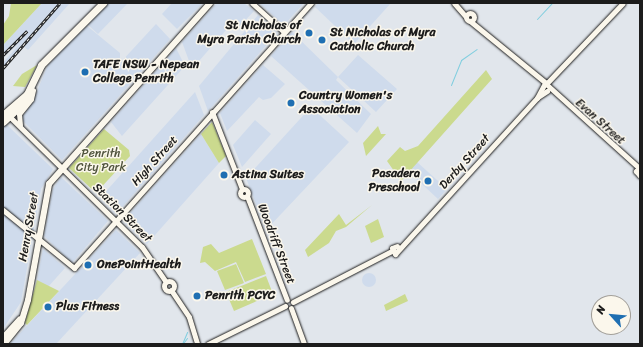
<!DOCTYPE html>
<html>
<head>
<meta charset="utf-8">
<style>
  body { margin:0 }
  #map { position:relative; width:643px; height:347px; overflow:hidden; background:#e1e6ec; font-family:Sriracha,sans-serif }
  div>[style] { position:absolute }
  .built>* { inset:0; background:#cfdbec }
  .round { border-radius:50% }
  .green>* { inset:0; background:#cbda8e }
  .stream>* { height:1px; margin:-0.5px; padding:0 0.5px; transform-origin:0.5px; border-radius:0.5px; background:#81cedf }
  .roads { filter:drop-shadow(0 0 1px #1c1c1c) drop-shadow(0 0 1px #1c1c1c) }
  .minor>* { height:5px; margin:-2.5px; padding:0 2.5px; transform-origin:2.5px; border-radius:2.5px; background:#fbf7ec }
  .minor>.ring { margin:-2.5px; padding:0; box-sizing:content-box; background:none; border:5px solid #fbf7ec; border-radius:50% }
  .major>* { height:6px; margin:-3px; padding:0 3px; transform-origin:3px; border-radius:3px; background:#fbf7ec }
  .highway>* { height:7px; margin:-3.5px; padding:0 3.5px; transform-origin:3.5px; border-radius:3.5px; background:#fbf7ec }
  .rail>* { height:2.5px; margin-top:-1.25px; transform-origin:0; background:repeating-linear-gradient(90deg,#fbf7ec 0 3px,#1c1c1c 0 6px); box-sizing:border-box; border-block:1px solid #1c1c1c }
  .dots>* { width:11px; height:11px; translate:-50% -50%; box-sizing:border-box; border:2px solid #fbf7ec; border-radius:50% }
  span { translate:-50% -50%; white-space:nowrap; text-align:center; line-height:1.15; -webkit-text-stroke:3px #fbf7ec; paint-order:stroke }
  .poi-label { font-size:12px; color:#1c1c1c; font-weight:700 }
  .right { translate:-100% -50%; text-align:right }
  .left { translate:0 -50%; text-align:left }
  .street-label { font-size:12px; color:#1c1c1c }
  .park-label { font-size:12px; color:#51553e }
  .frame { position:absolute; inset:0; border:4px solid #1c1c1c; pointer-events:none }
  .north { position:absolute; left:591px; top:295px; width:40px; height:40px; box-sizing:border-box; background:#fbf7ec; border:1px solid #a29f99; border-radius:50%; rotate:297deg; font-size:11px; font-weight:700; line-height:16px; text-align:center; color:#1c1c1c }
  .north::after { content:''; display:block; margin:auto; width:14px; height:18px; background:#1f6fb2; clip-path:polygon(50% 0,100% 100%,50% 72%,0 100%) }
</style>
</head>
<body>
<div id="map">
  <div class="built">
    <i style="clip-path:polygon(42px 3px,70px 3px,28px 50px,23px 46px,3px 69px,3px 63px,20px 43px,3px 57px,3px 45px)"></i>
    <i style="clip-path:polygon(107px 3px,128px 3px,98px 34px,87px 24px)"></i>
    <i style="clip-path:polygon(172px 3px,203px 3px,177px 29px,162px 14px)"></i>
    <i style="clip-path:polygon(217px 3px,244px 3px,254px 11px,240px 26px,234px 21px,192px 69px,182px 42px)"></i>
    <i style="clip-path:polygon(259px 3px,304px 3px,284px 25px)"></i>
    <i style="clip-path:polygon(318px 3px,391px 3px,354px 44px,315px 7px)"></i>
    <i style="clip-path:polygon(258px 15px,277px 33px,208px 111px,199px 86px)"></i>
    <i style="clip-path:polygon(156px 24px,170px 39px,62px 160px,21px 119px,33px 101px,48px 65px,86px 25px,120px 53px,120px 63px)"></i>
    <i style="clip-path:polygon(292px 32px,338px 77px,358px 55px,397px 89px,376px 112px,338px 77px,336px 80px,371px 114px,357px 133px,271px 56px)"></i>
    <i style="clip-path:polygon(176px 48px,185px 66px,122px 136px,111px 122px)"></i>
    <i style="clip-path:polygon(263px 65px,285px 84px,271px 98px,263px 100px,259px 97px,227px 131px,220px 113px)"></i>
    <i style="clip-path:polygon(195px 92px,204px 115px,116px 214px,100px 198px)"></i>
    <i style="clip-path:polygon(311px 107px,349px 142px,266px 230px,246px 178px)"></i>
    <i style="clip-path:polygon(255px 120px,271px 134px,242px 167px,233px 145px)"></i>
    <i style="clip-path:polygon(6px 124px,53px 169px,41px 189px,21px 302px,3px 329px,3px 128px)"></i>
    <i style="clip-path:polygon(201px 134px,219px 163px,147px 244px,123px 221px)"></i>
    <i style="clip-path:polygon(417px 162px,447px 189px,438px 199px,409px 172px)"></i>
    <i style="clip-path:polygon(61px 177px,108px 221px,72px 263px,44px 236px,53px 189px)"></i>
    <i style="clip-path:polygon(116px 230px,140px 253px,56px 344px,10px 344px)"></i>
    <i style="clip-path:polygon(43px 249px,65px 268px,48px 287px,37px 280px)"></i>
    <i class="round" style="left:362px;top:273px;width:14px;height:14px"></i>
  </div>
  <div class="green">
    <i style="clip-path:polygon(11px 3px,42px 3px,3px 45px,3px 25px,9px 16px)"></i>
    <i style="clip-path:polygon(37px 65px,25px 87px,13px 86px,22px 74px)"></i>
    <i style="clip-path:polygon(486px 70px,492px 79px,401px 181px,387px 161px,400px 147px,405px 151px,418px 146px)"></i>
    <i style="clip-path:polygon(212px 122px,226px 156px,219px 163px,201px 134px)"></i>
    <i style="clip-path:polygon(378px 126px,381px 134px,386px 134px,366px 156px,363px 143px)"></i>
    <i style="clip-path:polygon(104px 129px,129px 150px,130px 156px,96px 193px,69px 168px)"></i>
    <i style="clip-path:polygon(372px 205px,346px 227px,336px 231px,329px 243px,308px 257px,305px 250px,339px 214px,346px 225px)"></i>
    <i style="clip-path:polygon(378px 219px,384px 237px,371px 243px,365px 226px)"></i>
    <i style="clip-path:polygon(252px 239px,266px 274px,245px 282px,236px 262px,215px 271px,205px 262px,200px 263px,203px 247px,211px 244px,219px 253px)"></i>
    <i style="clip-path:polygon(236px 264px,244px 283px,225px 290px,217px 271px)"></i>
    <i style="clip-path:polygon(266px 276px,273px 294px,234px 311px,226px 292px)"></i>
    <i style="clip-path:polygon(37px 280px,59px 291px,27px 325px,25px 323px)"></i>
    <i style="clip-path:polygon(405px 294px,408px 301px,386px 311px,384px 305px)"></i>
  </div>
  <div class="stream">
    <i style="left:537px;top:19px;width:22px;rotate:-47deg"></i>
    <i style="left:451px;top:85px;width:27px;rotate:-68deg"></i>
    <i style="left:461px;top:60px;width:19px;rotate:-35deg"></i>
    <i style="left:184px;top:342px;width:5px;rotate:-53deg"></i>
    <i style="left:182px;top:344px;width:13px;rotate:-67deg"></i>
  </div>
  <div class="roads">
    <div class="minor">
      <i style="left:252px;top:3px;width:43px;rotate:42.2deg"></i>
      <i style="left:454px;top:3px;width:18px;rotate:49deg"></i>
      <i class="ring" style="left:466px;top:13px;width:3px;height:3px"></i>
      <i style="left:470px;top:21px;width:98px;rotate:39.2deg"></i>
      <i style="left:547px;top:83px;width:110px;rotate:-46.5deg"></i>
      <i style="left:538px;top:97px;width:11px;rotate:-34deg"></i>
      <i style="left:212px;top:112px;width:83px;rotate:68.7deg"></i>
      <i style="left:8px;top:115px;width:188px;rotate:44.6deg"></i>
      <i style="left:142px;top:247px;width:42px;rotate:55.6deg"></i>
      <i style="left:20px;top:125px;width:11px;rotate:-95deg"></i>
      <i style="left:19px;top:114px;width:19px;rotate:-51deg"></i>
      <i style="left:31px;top:99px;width:9px;rotate:-77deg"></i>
      <i style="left:640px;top:167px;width:6px;rotate:135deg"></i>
      <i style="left:636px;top:171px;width:6px;rotate:51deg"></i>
      <i class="ring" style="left:240px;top:189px;width:3px;height:3px"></i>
      <i style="left:247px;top:196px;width:111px;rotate:69deg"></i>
      <i style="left:3px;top:210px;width:92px;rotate:39.2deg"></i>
      <i style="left:74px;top:268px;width:356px;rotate:-48.2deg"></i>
      <i style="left:397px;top:246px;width:5px;rotate:158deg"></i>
      <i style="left:392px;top:248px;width:7px;rotate:63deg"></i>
      <i style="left:395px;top:254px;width:211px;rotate:-47.7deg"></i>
      <i style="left:537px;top:98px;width:17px;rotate:-62deg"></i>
      <i style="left:545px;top:83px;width:127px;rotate:42.1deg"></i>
      <i class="ring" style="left:164px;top:281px;width:5px;height:5px"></i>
      <i style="left:171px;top:290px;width:32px;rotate:56deg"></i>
      <i style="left:189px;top:317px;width:28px;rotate:73deg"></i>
      <i style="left:293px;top:302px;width:111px;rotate:-27.3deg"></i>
      <i style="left:291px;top:308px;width:38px;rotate:70deg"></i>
      <i style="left:208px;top:344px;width:86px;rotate:-26.3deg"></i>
    </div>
    <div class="major">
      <i style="left:3px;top:338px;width:25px;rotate:-48deg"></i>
      <i style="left:4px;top:344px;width:27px;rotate:-51deg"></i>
      <i style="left:21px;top:323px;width:24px;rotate:-73deg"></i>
      <i style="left:28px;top:300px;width:118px;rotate:-79.7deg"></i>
      <i style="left:49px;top:184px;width:242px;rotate:-48.3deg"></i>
    </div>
    <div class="highway">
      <i style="left:3px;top:115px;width:32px;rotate:-41deg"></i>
      <i style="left:27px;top:94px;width:32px;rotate:-64deg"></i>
      <i style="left:41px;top:65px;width:88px;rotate:-45deg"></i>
      <i style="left:3px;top:122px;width:34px;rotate:-43deg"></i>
    </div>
  </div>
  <div class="rail">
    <i style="left:3px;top:55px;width:34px;rotate:-45deg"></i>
    <i style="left:3px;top:68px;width:86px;rotate:-48.8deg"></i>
  </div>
  <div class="dots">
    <i style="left:309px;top:33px;background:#1f6fb2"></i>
    <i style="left:322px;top:40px;background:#1f6fb2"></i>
    <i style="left:85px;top:72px;background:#1f6fb2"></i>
    <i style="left:291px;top:103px;background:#1f6fb2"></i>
    <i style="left:224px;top:175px;background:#1f6fb2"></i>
    <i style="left:428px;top:181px;background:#1f6fb2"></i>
    <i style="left:88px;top:265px;background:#1f6fb2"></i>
    <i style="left:197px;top:296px;background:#1f6fb2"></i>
    <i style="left:48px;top:307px;background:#1f6fb2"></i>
  </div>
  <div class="poi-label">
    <span class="right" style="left:301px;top:33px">St Nicholas of<br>Myra Parish Church</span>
    <span class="left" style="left:330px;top:40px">St Nicholas of Myra<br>Catholic Church</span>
    <span class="left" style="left:93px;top:72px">TAFE NSW - Nepean<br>College Penrith</span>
    <span class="left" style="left:299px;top:103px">Country Women's<br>Association</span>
    <span class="right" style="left:420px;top:181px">Pasadera<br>Preschool</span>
    <span class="left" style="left:232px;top:175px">Astina Suites</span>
    <span class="left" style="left:97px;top:265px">OnePointHealth</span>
    <span class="left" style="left:205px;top:296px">Penrith PCYC</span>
    <span class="left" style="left:56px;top:307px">Plus Fitness</span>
  </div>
  <div class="street-label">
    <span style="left:600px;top:122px;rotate:42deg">Evan Street</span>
    <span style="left:155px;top:161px;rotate:-48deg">High Street</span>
    <span style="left:465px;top:162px;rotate:-48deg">Derby Street</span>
    <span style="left:122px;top:213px;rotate:45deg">Station Street</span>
    <span style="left:29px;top:227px;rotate:-80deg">Henry Street</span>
    <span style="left:276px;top:244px;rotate:69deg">Woodriff Street</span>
  </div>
  <div class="park-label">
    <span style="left:101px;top:161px">Penrith<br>City Park</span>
  </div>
  <div class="frame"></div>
  <div class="north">N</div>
</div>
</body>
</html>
